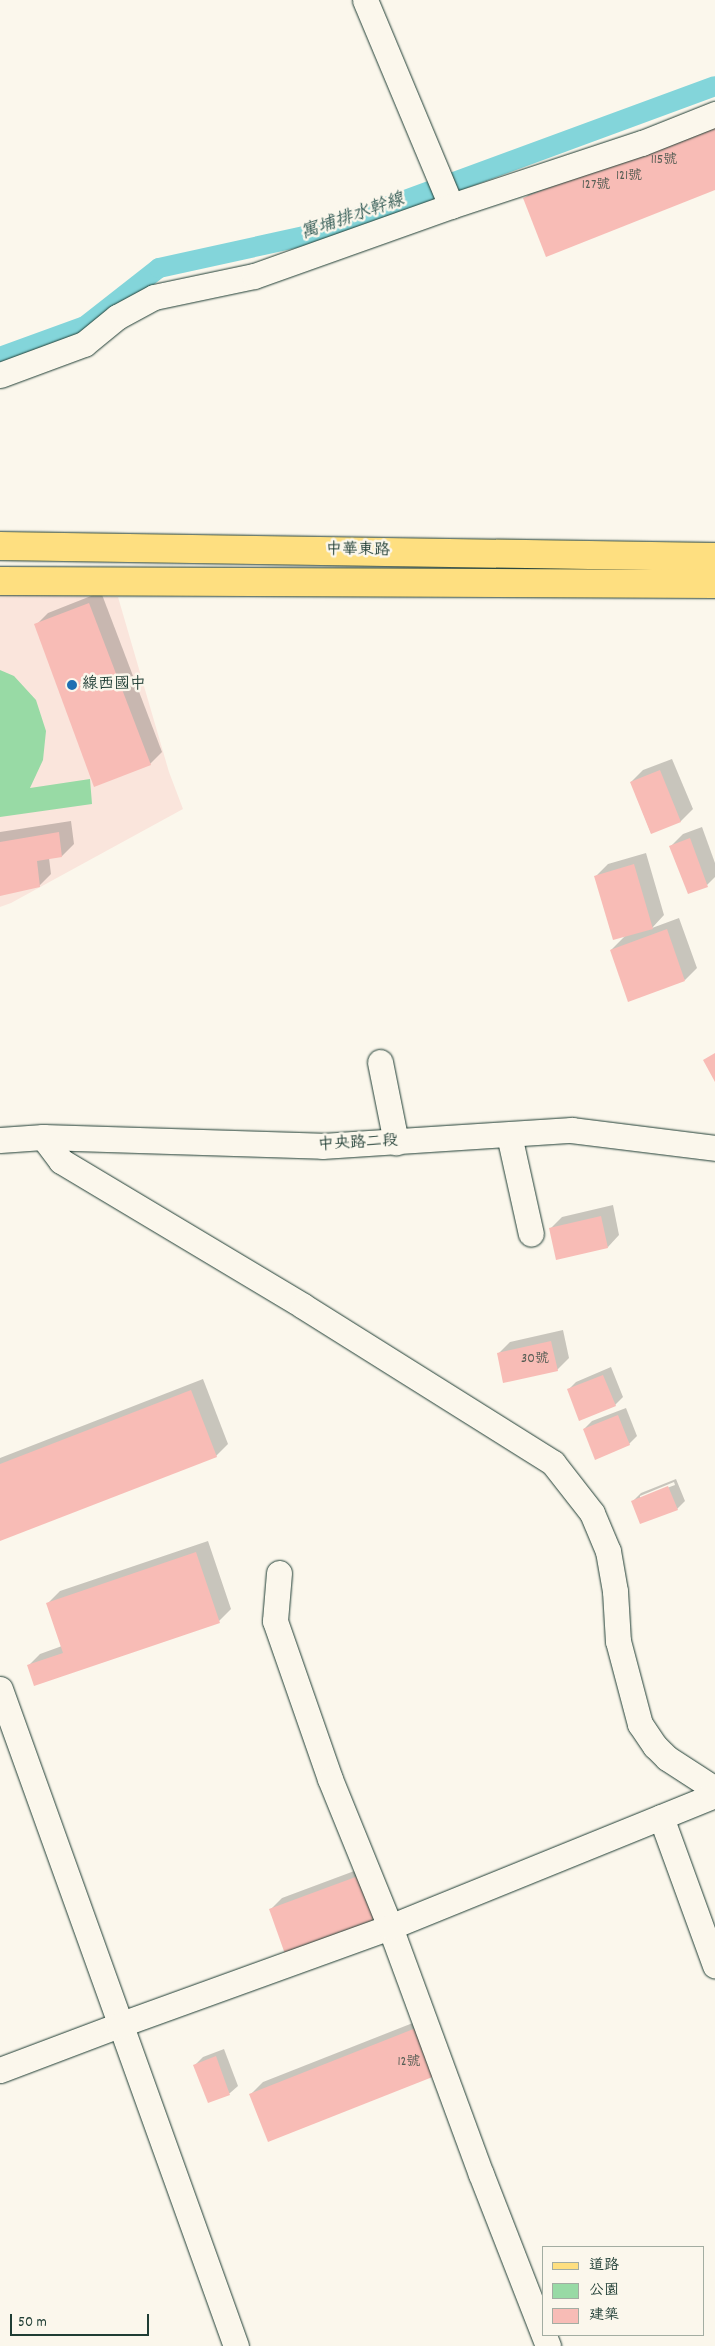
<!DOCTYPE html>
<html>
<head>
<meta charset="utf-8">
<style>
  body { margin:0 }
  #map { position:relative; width:715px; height:2346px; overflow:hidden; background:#fbf7ec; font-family:Dekko,"LXGW WenKai TC",sans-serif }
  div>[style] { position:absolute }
  .built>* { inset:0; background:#fae5dc }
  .green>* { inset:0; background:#98daa5 }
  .shadow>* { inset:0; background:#0003 }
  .canal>* { height:20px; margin:-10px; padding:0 10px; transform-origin:10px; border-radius:10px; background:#83d5da }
  .building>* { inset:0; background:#f8bcb6 }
  .roads { filter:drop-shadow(0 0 1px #1f3d34) drop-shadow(0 0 1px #1f3d34) }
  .minor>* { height:25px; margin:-12.5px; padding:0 12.5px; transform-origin:12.5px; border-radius:12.5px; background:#fbf7ec }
  .major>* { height:28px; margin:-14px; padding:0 14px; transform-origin:14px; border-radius:14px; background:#fedf80 }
  .dots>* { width:14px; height:14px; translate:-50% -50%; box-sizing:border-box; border:2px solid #fbf7ec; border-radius:50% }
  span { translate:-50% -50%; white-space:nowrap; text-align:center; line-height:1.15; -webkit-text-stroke:5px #fbf7ec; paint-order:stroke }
  .number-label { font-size:14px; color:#555d54 }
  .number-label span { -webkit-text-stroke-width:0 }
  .street-label { font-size:16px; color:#1f3d34 }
  .poi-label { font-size:16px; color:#1f3d34 }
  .left { translate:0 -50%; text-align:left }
  .water-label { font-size:18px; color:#335b55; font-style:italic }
  .legend { position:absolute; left:542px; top:2246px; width:162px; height:90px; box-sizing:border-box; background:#fbf7ec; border:1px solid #a3ada2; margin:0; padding:6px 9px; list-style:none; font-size:15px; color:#1f3d34 }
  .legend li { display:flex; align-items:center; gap:10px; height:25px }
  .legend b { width:25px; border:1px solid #a3ada2 }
  .scale { position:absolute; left:10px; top:2314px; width:139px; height:22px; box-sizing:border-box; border:2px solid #1f3d34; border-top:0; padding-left:6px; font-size:15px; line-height:18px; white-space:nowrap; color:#1f3d34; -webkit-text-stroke:4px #fbf7ec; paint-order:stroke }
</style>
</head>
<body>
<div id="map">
  <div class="built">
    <i style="clip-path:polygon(0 595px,118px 597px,169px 772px,183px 809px,11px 903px,0 907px)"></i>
  </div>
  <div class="green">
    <i style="clip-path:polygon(0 670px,14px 676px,36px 700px,46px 731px,43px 760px,30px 788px,90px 779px,92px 804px,0 817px)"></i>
  </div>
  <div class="shadow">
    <i style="clip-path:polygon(715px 118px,715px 189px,524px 199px,532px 191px)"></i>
    <i style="clip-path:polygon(101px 592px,162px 752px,150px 764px,36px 625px,48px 613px)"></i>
    <i style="clip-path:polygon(672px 759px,693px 809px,681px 821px,651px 833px,631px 782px,643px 770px)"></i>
    <i style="clip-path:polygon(71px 821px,74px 844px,62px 856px,49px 858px,51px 874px,39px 886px,0 895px,0 832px)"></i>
    <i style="clip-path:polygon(702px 827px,715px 863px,715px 877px,707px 885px,671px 846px,683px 834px)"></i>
    <i style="clip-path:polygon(646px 853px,664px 915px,652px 928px,679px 918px,697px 968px,685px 980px,611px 950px,626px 935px,596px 876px,608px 864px)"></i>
    <i style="clip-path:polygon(613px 1205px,619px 1235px,608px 1247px,550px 1229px,562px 1217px)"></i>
    <i style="clip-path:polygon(563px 1330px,569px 1358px,557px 1370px,498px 1354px,510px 1342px)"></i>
    <i style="clip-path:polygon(611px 1367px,623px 1397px,615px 1405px,568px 1390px,576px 1382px)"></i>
    <i style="clip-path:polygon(203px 1379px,228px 1444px,216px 1456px,0 1536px,0 1458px)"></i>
    <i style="clip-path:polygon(626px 1408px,637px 1436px,629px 1444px,584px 1429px,592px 1421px)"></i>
    <i style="clip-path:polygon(evenodd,676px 1479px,685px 1501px,677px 1509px,633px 1501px,641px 1493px,676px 1479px,674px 1482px,675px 1485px,640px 1498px,640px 1496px,674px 1482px)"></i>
    <i style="clip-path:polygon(208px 1541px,231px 1609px,219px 1621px,28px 1666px,40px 1654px,62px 1646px,48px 1603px,60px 1591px)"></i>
    <i style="clip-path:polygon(373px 1864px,389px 1907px,270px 1910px,282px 1898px)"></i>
    <i style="clip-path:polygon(428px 2017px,446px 2063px,251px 2094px,263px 2082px)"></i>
    <i style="clip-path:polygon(224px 2049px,238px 2086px,230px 2093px,209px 2101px,195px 2065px,203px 2057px)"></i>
  </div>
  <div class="canal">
    <i style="left:0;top:357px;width:90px;rotate:-20deg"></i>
    <i style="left:85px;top:326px;width:94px;rotate:-38.1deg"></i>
    <i style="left:159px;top:268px;width:158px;rotate:-12.4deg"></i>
    <i style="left:313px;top:234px;width:428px;rotate:-20.2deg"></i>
  </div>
  <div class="building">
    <i style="clip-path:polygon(715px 122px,715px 190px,546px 257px,523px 198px)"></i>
    <i style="clip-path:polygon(89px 603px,151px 765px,94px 787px,34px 624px)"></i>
    <i style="clip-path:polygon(660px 770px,681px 822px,651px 834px,630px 782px)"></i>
    <i style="clip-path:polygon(59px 832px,62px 857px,37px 861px,40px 887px,0 896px,0 842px)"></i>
    <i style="clip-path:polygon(690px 838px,708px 887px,688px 894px,669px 846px)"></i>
    <i style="clip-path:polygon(634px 864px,653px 929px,613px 940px,594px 876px)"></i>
    <i style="clip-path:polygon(667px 929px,685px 981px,628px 1002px,610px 950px)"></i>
    <i style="clip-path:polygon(715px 1053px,715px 1082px,703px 1060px)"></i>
    <i style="clip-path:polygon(601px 1216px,608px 1248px,556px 1260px,549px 1228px)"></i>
    <i style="clip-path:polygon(551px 1341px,558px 1371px,503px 1383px,497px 1353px)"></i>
    <i style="clip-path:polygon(603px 1375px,616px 1406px,579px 1421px,567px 1389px)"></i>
    <i style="clip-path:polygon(191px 1390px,217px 1457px,0 1541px,0 1464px)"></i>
    <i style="clip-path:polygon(618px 1415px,630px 1445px,595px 1460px,583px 1429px)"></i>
    <i style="clip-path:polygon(668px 1486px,678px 1510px,640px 1524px,631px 1501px)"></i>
    <i style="clip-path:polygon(196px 1552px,220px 1623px,34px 1686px,27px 1665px,63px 1653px,46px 1603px)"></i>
    <i style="clip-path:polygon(361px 1875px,377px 1920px,285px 1954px,269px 1909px)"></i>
    <i style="clip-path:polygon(416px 2028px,435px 2076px,268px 2142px,249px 2094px)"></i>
    <i style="clip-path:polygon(216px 2056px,230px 2095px,208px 2103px,193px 2065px)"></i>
  </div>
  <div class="roads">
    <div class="minor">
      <i style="left:365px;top:0;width:223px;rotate:67.3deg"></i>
      <i style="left:0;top:375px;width:90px;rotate:-20.3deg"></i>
      <i style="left:84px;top:344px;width:43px;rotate:-39.3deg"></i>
      <i style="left:117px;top:317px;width:42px;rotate:-28.4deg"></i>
      <i style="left:154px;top:297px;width:102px;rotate:-11.9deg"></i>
      <i style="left:254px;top:276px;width:209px;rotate:-19.6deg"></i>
      <i style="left:451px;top:206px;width:201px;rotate:-18.3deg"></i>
      <i style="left:642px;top:143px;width:79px;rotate:-21.7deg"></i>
      <i style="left:380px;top:1062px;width:82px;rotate:78.7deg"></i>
      <i style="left:509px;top:1135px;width:101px;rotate:77.5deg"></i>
      <i style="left:43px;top:1137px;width:30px;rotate:53deg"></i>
      <i style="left:61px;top:1161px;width:282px;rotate:30.9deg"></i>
      <i style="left:303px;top:1306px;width:295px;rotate:32.1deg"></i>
      <i style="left:553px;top:1463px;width:63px;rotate:52deg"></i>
      <i style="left:592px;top:1513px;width:41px;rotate:67.2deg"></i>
      <i style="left:608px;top:1551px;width:41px;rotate:80.1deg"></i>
      <i style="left:615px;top:1591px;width:50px;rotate:86.6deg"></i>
      <i style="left:618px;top:1641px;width:86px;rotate:75.2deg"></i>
      <i style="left:640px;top:1724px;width:27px;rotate:56deg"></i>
      <i style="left:655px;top:1746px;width:17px;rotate:45deg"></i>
      <i style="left:667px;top:1758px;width:57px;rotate:32.9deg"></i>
      <i style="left:0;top:1140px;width:43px;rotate:-4deg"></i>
      <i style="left:43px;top:1137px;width:279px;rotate:1.8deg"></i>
      <i style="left:322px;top:1146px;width:250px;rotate:-3.7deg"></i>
      <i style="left:571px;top:1130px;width:145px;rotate:7.1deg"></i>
      <i style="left:279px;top:1573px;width:48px;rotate:94.8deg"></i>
      <i style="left:275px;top:1621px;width:167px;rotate:70.8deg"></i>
      <i style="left:330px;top:1779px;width:160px;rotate:67.9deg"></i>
      <i style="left:390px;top:1927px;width:263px;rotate:69.8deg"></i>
      <i style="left:481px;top:2174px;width:185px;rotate:68.7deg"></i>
      <i style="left:0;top:1689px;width:698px;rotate:70.24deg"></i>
      <i style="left:661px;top:1817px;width:158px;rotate:70deg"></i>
      <i style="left:0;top:2070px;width:127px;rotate:-20.7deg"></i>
      <i style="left:119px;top:2025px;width:288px;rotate:-19.9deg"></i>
      <i style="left:390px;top:1927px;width:351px;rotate:-22.1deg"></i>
    </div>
    <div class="major">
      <i style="left:0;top:546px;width:715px;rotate:0.88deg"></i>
      <i style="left:0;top:581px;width:715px;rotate:0.24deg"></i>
    </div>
  </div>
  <div class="dots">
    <i style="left:72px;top:685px;background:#1f6fb2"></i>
  </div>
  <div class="number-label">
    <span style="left:664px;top:160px">115號</span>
    <span style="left:629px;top:176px">121號</span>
    <span style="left:596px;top:185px">127號</span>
    <span style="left:535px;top:1359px">30號</span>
    <span style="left:409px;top:2062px">12號</span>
  </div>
  <div class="street-label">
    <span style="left:358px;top:551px;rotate:1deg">中華東路</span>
    <span style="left:358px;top:1144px;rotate:-3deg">中央路二段</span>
  </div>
  <div class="poi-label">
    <span class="left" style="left:82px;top:685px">線西國中</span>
  </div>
  <div class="water-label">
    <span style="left:353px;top:218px;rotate:-19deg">寓埔排水幹線</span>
  </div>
  <ul class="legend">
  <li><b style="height:6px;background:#fedf80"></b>道路</li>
  <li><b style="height:14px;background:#98daa5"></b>公園</li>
  <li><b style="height:14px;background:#f8bcb6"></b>建築</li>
  </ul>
  <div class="scale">50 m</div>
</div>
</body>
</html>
